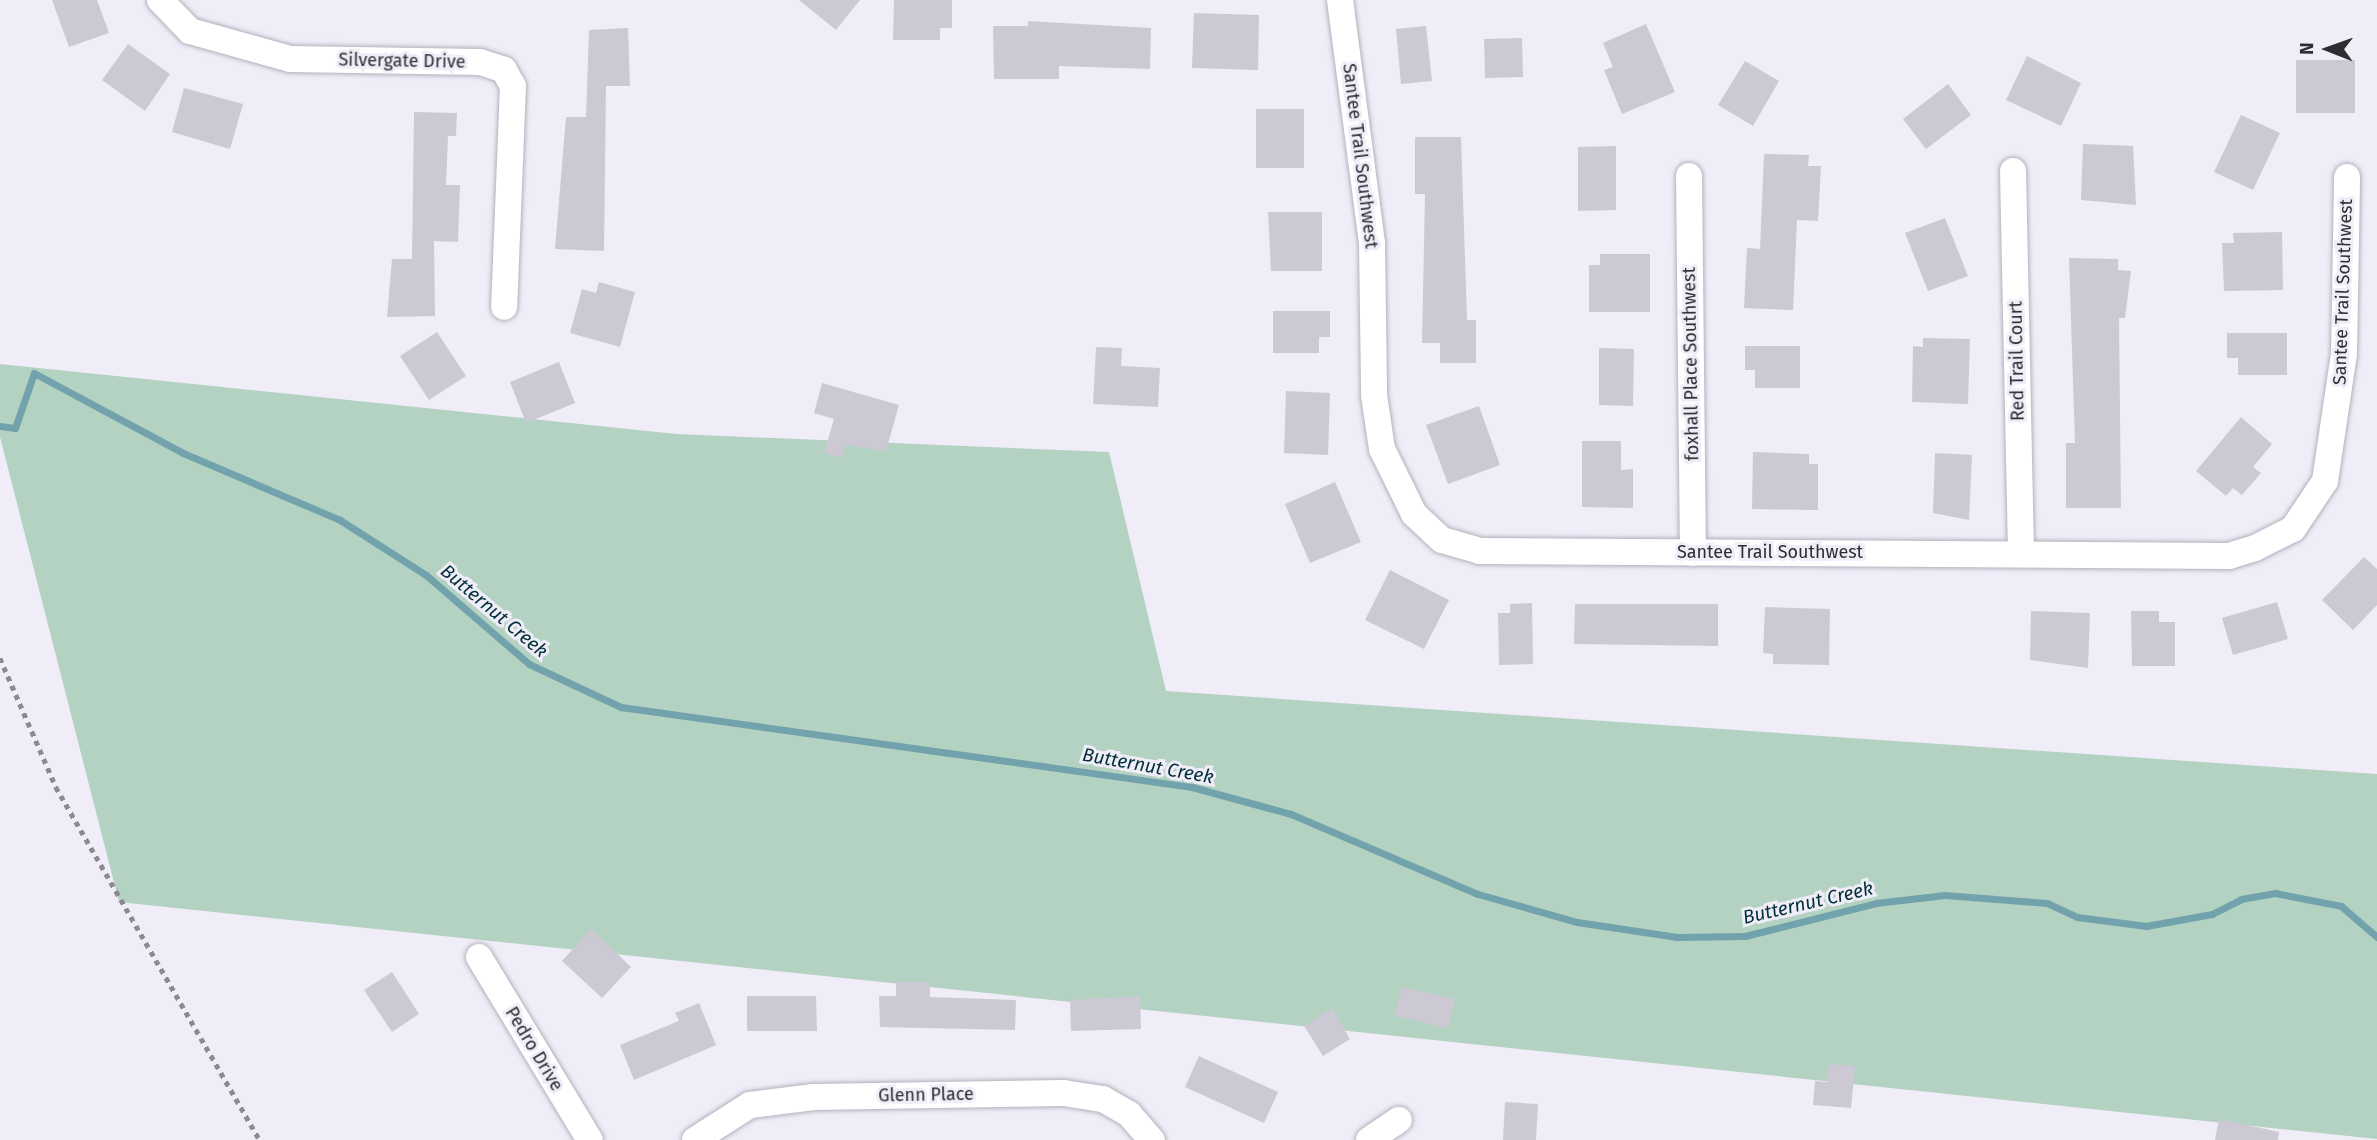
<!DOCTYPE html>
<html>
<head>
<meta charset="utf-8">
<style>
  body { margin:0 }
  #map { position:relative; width:2377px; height:1140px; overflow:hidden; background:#f0edf9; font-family:"Fira Sans",sans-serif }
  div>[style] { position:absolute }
  .green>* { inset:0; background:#b3d2c1 }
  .stream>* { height:7px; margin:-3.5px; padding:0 3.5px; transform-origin:3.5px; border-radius:3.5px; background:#72a3ad }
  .building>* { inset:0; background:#ccc9d4 }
  .path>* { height:4.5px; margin-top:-2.25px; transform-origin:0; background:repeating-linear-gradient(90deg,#8b8991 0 5px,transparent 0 10px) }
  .roads { filter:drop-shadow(0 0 2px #b4b1bc) drop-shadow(0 0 2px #b4b1bc) }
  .minor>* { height:26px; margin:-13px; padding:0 13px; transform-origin:13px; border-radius:13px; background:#fff }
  span { translate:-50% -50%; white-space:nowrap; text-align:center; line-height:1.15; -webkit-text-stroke:6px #f0edf9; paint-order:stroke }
  .street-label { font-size:18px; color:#2e2d31 }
  .water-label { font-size:19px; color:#003038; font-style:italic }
  .north { position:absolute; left:2293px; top:14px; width:70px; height:70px; -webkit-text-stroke:5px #f0edf9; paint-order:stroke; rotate:271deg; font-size:19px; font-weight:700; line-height:28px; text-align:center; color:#2e2d31 }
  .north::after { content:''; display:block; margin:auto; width:24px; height:32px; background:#2e2d31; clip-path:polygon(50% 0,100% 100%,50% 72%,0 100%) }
</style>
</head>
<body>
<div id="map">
  <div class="green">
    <i style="clip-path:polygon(0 364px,676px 434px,1109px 452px,1166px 691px,2377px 774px,2377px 1139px,119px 902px,0 437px)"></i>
  </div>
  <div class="stream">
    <i style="left:0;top:426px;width:15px;rotate:8deg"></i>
    <i style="left:15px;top:428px;width:58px;rotate:-70.9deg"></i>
    <i style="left:34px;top:373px;width:169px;rotate:28.2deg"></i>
    <i style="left:183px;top:453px;width:171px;rotate:23.1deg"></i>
    <i style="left:340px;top:520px;width:102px;rotate:32.6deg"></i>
    <i style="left:426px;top:575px;width:136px;rotate:40.8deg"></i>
    <i style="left:529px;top:664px;width:102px;rotate:25.1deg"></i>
    <i style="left:621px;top:707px;width:577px;rotate:7.98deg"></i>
    <i style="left:1192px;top:787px;width:103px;rotate:15.3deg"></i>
    <i style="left:1291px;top:814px;width:203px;rotate:23.2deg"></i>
    <i style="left:1478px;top:894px;width:103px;rotate:15.8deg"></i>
    <i style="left:1577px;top:922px;width:101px;rotate:8.5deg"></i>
    <i style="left:1677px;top:937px;width:68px;rotate:-0.8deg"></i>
    <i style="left:1745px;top:936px;width:135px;rotate:-14.1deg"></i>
    <i style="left:1876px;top:903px;width:69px;rotate:-6.6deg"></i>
    <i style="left:1945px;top:895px;width:102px;rotate:4.5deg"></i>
    <i style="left:2047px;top:903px;width:33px;rotate:25deg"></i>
    <i style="left:2077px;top:917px;width:70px;rotate:7.4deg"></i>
    <i style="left:2146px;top:926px;width:67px;rotate:-10.3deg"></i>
    <i style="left:2212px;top:914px;width:33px;rotate:-27deg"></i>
    <i style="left:2241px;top:899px;width:35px;rotate:-10deg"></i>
    <i style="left:2275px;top:893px;width:67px;rotate:11.1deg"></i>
    <i style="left:2341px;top:906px;width:48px;rotate:40.7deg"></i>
  </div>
  <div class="building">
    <i style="clip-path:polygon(52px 0,97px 0,109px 33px,69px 47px)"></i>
    <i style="clip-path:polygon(799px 0,860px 0,836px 30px)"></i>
    <i style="clip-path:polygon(894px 0,952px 0,952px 28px,940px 28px,940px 40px,893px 40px)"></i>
    <i style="clip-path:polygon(1194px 13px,1259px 15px,1258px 70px,1192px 68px)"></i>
    <i style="clip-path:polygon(1028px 21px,1151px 28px,1150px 69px,1059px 66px,1059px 79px,994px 79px,993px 26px,1028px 26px)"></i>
    <i style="clip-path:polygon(1646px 24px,1675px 92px,1622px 114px,1604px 70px,1613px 67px,1603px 43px)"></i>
    <i style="clip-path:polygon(1426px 26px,1432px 81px,1401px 84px,1396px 29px)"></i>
    <i style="clip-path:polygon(628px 28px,630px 86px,606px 86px,604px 251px,555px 249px,566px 117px,586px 117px,589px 30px)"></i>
    <i style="clip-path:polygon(1522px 38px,1523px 77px,1485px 78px,1484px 39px)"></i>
    <i style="clip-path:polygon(128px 44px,170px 74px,145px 111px,102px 80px)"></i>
    <i style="clip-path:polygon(2027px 56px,2081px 83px,2061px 126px,2006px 100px)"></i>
    <i style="clip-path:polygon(2296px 60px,2355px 60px,2355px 113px,2296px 113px)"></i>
    <i style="clip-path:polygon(1745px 61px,1779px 81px,1753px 126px,1718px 105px)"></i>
    <i style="clip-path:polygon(1948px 84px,1971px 115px,1926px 149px,1903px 119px)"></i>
    <i style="clip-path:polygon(184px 88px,243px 104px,230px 149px,172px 132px)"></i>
    <i style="clip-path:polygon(1256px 109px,1304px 109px,1304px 168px,1256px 168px)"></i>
    <i style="clip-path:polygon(414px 112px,457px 113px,456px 136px,448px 136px,446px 185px,460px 185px,458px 242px,434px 241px,435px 316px,387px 317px,392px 259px,412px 259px)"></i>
    <i style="clip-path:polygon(2241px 115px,2280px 133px,2253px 190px,2214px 172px)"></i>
    <i style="clip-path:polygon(1415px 137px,1461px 137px,1467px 320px,1476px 320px,1476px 363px,1440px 363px,1440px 343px,1422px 343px,1425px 194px,1415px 194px)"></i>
    <i style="clip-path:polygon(2083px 144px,2133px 146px,2136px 205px,2081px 200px)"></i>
    <i style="clip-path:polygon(1616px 146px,1616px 210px,1578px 211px,1578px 147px)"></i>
    <i style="clip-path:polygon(1764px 154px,1809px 155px,1808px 166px,1821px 166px,1818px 221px,1797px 220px,1793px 310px,1744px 308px,1747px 248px,1760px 249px)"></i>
    <i style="clip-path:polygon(1268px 212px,1322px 212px,1322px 271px,1271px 271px)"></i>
    <i style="clip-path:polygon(1945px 218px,1968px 276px,1928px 291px,1905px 233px)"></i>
    <i style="clip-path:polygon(2282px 232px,2283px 290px,2224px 291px,2222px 243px,2234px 243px,2233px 233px)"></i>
    <i style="clip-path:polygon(1600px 254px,1650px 254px,1650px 312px,1589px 312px,1589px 265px,1600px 265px)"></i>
    <i style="clip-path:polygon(2069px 258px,2118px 259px,2118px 270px,2131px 271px,2125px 318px,2119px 318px,2121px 508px,2066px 508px,2066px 443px,2075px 443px)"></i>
    <i style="clip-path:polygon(599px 282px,635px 292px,620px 347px,570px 333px,582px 289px,596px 293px)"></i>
    <i style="clip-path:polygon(1273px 311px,1330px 311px,1330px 337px,1319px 337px,1319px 353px,1273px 353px)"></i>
    <i style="clip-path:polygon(437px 332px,466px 376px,429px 400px,400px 356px)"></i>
    <i style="clip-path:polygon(2227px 333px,2287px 333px,2287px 375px,2238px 375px,2238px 358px,2227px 358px)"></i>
    <i style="clip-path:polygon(1923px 338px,1970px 339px,1968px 404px,1912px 402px,1913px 346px,1923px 347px)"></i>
    <i style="clip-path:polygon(1745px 346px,1800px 346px,1800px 388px,1755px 388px,1755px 370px,1745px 370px)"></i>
    <i style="clip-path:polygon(1096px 347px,1122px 348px,1121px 366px,1160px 368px,1158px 407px,1093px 404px)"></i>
    <i style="clip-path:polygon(1599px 348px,1634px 349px,1633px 406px,1599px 405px)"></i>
    <i style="clip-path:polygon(559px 362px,575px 403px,526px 423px,510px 382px)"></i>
    <i style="clip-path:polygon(822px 383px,899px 405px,886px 451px,845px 445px,842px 458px,824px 453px,834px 419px,814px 413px)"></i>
    <i style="clip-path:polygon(1286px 391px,1330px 393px,1328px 455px,1284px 453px)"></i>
    <i style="clip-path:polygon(1479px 406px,1500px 465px,1448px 484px,1426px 425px)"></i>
    <i style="clip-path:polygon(2241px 417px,2272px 444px,2253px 467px,2261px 473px,2242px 495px,2233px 488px,2226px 496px,2196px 471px)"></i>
    <i style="clip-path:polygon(1582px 441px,1621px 441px,1621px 470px,1633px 469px,1633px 508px,1582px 507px)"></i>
    <i style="clip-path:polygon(1753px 452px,1809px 454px,1809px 464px,1818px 464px,1818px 510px,1752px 509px)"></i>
    <i style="clip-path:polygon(1935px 453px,1972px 455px,1969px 520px,1933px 513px)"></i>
    <i style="clip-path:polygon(1335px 482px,1361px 542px,1310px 563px,1285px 504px)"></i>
    <i style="clip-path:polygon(2364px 557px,2377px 569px,2377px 605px,2353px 630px,2322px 600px)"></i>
    <i style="clip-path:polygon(1390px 570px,1449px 600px,1424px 649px,1365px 620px)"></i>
    <i style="clip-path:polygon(2277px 602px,2288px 639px,2233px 655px,2222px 618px)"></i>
    <i style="clip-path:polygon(1532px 603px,1533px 664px,1499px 665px,1498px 613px,1510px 613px,1510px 604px)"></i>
    <i style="clip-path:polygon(1575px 604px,1718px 604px,1718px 646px,1574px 644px)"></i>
    <i style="clip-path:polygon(1765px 607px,1830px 609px,1829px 665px,1773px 664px,1773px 654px,1763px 653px)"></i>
    <i style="clip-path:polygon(2031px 611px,2090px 613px,2088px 668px,2030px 660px)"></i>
    <i style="clip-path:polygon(2131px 611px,2159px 611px,2159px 622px,2175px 622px,2175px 666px,2132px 666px)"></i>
    <i style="clip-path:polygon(591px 929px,631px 967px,602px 998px,562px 961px)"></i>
    <i style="clip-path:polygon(392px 972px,419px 1014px,392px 1032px,364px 990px)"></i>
    <i style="clip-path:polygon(896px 982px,930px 982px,930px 997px,1016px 1000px,1015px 1030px,880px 1027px,879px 996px,896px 996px)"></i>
    <i style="clip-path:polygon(1402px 987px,1455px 999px,1448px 1028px,1395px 1016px)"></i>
    <i style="clip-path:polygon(747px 996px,816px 996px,817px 1031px,747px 1031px)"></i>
    <i style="clip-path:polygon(1140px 996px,1141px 1029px,1071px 1031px,1070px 1000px)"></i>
    <i style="clip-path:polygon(699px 1003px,716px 1045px,634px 1080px,620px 1045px,679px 1021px,675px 1013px)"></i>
    <i style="clip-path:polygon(1332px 1008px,1350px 1039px,1323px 1056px,1304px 1026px)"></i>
    <i style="clip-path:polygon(1199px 1056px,1278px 1092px,1264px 1123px,1185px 1087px)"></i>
    <i style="clip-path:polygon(1829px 1064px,1855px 1066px,1851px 1108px,1813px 1105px,1815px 1081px,1827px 1082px)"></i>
    <i style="clip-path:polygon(1505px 1102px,1538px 1104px,1536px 1140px,1503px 1140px)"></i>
    <i style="clip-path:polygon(2219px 1119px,2279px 1132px,2278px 1140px,2215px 1140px)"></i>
  </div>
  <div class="path">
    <i style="left:0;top:658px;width:141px;rotate:66.5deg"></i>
    <i style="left:56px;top:787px;width:408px;rotate:60deg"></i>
  </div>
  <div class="roads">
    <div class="minor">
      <i style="left:160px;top:0;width:43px;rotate:45.9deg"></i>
      <i style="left:190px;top:31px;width:104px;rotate:15.6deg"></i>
      <i style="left:290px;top:59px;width:190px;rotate:0.9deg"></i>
      <i style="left:480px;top:62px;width:25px;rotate:18deg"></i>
      <i style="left:504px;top:70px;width:18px;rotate:61deg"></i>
      <i style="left:513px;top:86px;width:221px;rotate:92.3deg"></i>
      <i style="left:1340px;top:0;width:245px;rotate:82.5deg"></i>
      <i style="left:1372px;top:243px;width:152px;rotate:89.2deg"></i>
      <i style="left:1374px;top:395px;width:55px;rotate:81.6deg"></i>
      <i style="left:1382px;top:449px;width:72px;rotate:63.8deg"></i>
      <i style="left:1414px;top:514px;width:38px;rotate:43deg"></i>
      <i style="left:1442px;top:540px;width:40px;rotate:16deg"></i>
      <i style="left:1480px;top:551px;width:749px;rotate:0.38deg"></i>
      <i style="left:2229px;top:556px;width:27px;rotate:-17deg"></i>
      <i style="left:2255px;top:548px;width:42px;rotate:-26.6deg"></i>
      <i style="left:2293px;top:529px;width:58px;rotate:-56.3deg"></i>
      <i style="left:2325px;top:481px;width:128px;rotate:-81.5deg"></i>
      <i style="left:2344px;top:354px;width:177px;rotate:-89deg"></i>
      <i style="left:2013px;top:171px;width:380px;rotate:88.8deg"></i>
      <i style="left:1689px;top:176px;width:377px;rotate:89.4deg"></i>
      <i style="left:479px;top:957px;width:214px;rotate:58.8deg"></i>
      <i style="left:695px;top:1140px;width:65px;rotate:-32.5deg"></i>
      <i style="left:750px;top:1105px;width:64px;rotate:-7.2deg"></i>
      <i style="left:813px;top:1097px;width:251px;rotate:-0.9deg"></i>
      <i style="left:1064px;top:1093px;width:39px;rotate:9deg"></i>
      <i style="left:1103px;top:1099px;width:30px;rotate:30deg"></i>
      <i style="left:1129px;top:1114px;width:35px;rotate:49deg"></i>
      <i style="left:1369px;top:1140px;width:36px;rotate:-34deg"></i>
    </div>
  </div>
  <div class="street-label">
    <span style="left:402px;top:61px;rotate:1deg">Silvergate Drive</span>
    <span style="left:1360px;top:156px;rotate:83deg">Santee Trail Southwest</span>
    <span style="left:2343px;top:292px;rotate:-88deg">Santee Trail Southwest</span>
    <span style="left:2017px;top:361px;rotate:-91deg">Red Trail Court</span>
    <span style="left:1691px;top:364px;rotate:-91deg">foxhall Place Southwest</span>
    <span style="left:1770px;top:552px">Santee Trail Southwest</span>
    <span style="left:534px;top:1049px;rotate:59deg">Pedro Drive</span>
    <span style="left:926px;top:1095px;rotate:-1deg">Glenn Place</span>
  </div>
  <div class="water-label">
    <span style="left:494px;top:611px;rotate:40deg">Butternut Creek</span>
    <span style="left:1148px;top:766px;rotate:10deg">Butternut Creek</span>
    <span style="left:1808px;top:903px;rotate:-13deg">Butternut Creek</span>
  </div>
  <div class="north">N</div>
</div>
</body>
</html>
